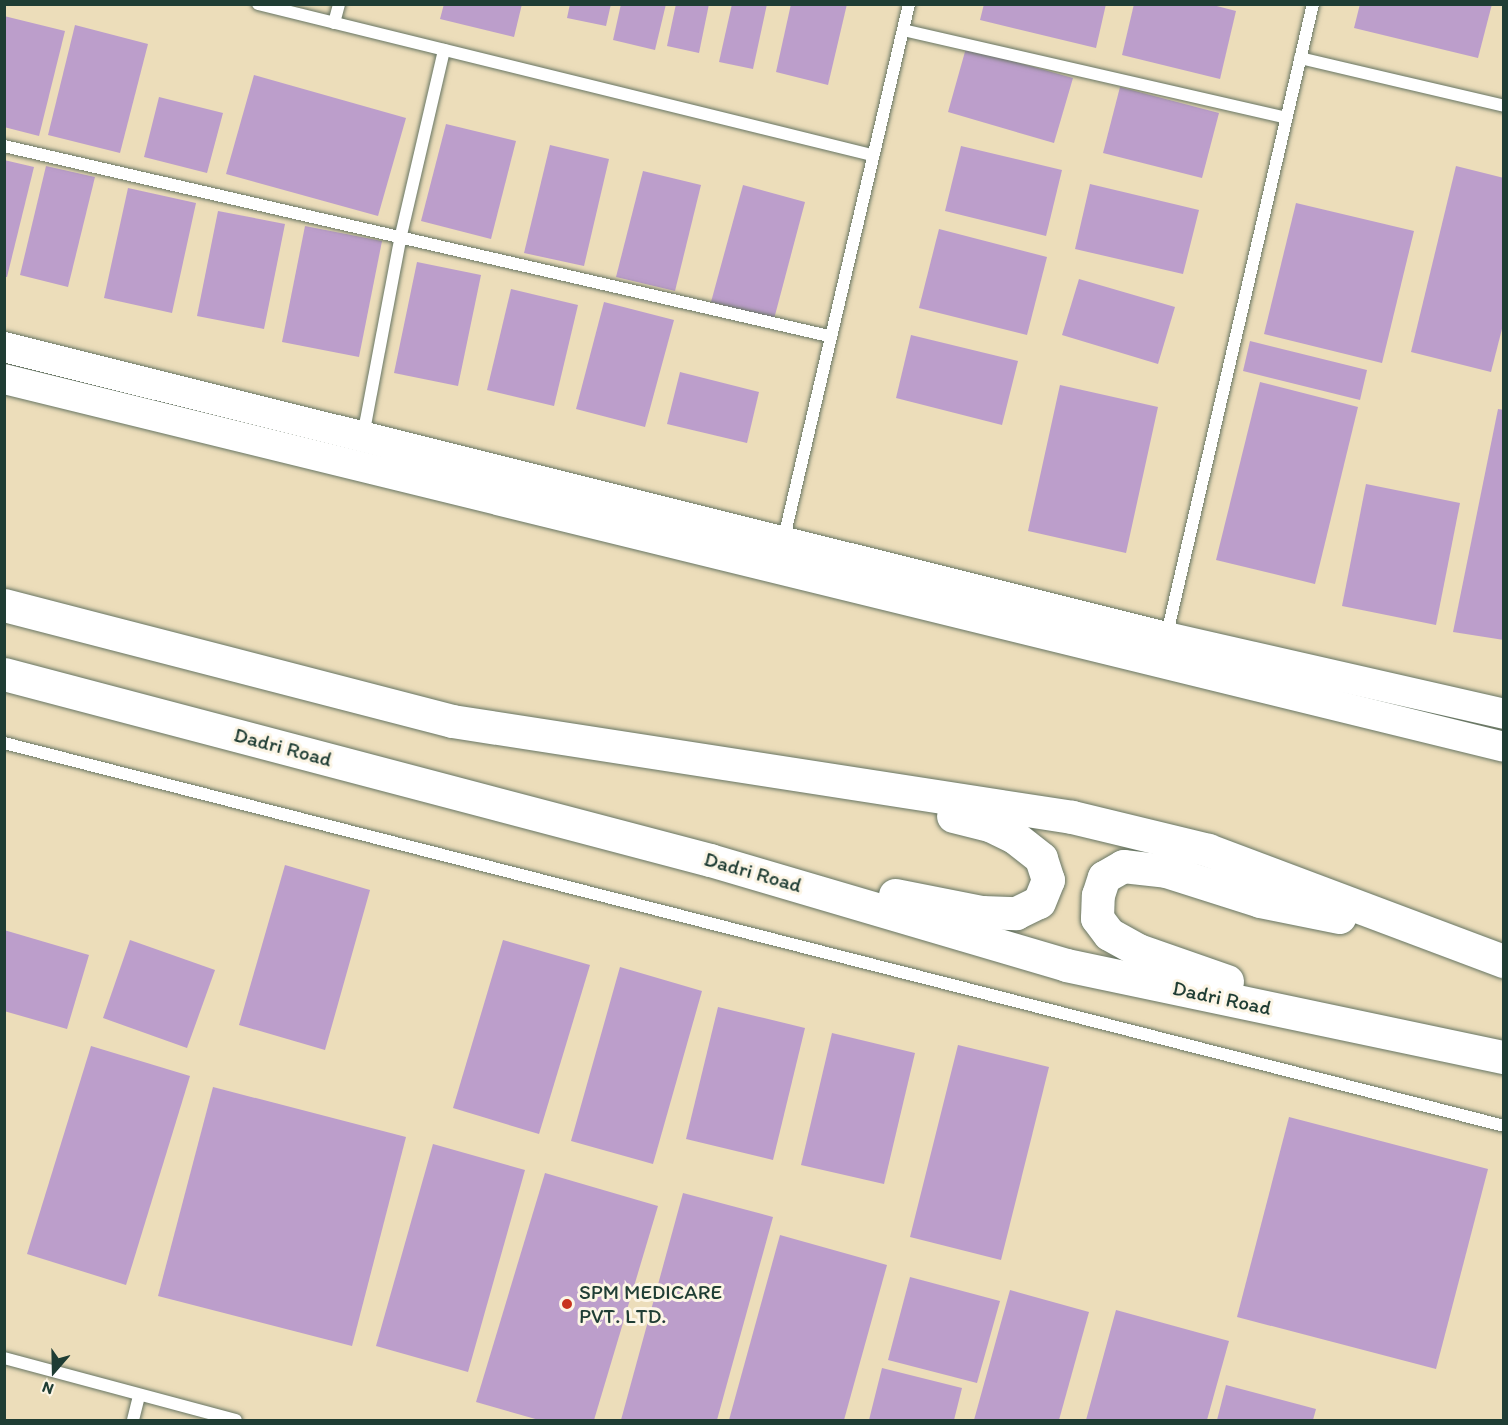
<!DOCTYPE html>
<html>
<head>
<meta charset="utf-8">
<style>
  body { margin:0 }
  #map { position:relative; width:1508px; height:1425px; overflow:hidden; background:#ecddba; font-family:Itim,sans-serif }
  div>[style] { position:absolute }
  .building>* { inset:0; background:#bc9ecb }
  .roads { filter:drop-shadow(0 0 2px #677563) drop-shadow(0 0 2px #677563) }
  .service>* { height:12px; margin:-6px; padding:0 6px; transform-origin:6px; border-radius:6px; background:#fff }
  .tertiary>* { height:30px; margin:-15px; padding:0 15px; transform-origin:15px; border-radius:15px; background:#fff }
  .secondary>* { height:33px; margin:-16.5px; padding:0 16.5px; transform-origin:16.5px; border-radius:16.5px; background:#fff }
  .dots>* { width:16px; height:16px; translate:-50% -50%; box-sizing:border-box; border:3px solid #fcf5e5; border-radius:50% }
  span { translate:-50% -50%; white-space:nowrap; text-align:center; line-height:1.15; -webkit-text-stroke:6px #fcf5e5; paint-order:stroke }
  .street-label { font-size:21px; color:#1f3d34 }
  .poi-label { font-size:21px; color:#1f3d34 }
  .left { translate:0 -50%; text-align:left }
  .frame { position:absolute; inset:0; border:6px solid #1f3d34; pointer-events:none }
  .north { position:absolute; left:24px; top:1341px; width:60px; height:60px; -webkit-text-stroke:4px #fcf5e5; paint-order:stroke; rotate:200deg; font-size:16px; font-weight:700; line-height:24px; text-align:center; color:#1f3d34 }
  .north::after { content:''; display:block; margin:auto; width:21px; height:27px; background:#1f3d34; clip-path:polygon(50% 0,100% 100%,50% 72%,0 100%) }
</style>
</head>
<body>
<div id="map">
  <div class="building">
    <i style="clip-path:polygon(444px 4px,522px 4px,514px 37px,440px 19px)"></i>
    <i style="clip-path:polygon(570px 4px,611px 4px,606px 26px,567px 18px)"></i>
    <i style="clip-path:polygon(621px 4px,666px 4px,655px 50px,613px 40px)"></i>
    <i style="clip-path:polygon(676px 4px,709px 4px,699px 53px,667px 46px)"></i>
    <i style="clip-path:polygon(732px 4px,767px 4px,753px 69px,719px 62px)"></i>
    <i style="clip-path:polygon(791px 4px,847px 4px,828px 85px,776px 72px)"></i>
    <i style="clip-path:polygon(984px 4px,1106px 4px,1096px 48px,980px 20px)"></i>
    <i style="clip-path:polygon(1134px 4px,1209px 4px,1236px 11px,1220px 79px,1122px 55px)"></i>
    <i style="clip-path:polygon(1360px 4px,1492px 4px,1478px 58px,1354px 28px)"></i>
    <i style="clip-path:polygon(4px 16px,65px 31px,39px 136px,4px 127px)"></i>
    <i style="clip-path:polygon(75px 25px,148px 44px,120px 153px,48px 135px)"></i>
    <i style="clip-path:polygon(966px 48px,1073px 78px,1054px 143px,948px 112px)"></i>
    <i style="clip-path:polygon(254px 75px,406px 118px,378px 216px,226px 174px)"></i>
    <i style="clip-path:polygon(1120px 87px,1219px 113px,1202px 178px,1103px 153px)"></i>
    <i style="clip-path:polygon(159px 97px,223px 113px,207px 173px,144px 157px)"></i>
    <i style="clip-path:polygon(446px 124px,516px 141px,491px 239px,421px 221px)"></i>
    <i style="clip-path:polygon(550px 145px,609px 159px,584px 266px,524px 253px)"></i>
    <i style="clip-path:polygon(961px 146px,1062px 170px,1046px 236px,945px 211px)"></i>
    <i style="clip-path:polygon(4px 160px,34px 167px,7px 277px,4px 277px)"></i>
    <i style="clip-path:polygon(46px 166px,95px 177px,68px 287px,20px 275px)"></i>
    <i style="clip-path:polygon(1456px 166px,1504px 178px,1504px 321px,1491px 372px,1411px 352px)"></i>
    <i style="clip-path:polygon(643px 171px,701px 185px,675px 291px,616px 277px)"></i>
    <i style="clip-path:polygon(1090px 184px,1199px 210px,1183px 274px,1075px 249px)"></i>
    <i style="clip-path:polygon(743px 185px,805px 202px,774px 319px,711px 302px)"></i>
    <i style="clip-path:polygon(128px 188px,196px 203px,172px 313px,104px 298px)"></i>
    <i style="clip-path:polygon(1296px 203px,1414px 231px,1382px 363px,1264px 334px)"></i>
    <i style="clip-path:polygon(218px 211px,285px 224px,264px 329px,197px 316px)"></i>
    <i style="clip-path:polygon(305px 226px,382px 241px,359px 357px,282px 342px)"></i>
    <i style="clip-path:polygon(939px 229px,1047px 257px,1027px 335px,919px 308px)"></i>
    <i style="clip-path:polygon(417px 262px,481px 275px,458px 386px,394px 373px)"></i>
    <i style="clip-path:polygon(1079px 279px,1175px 307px,1158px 364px,1062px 335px)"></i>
    <i style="clip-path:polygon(511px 289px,578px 305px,554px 406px,487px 390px)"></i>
    <i style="clip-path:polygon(604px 302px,674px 320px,645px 427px,576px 409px)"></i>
    <i style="clip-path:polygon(911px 335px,1018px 361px,1002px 425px,896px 398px)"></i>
    <i style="clip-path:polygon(1250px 341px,1367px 370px,1360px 400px,1243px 371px)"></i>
    <i style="clip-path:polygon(680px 372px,759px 392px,747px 443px,667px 424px)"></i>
    <i style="clip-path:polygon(1260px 382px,1358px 407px,1315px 584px,1216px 560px)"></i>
    <i style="clip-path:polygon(1060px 385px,1158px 407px,1126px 553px,1028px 531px)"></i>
    <i style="clip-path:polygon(1498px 409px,1504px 410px,1504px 640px,1453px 632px)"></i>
    <i style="clip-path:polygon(1366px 484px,1460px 503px,1436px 625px,1342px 606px)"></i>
    <i style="clip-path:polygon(285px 865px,370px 890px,325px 1050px,239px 1025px)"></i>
    <i style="clip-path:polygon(4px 930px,89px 955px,67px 1029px,4px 1011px)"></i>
    <i style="clip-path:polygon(130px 940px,215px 970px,187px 1048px,103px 1018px)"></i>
    <i style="clip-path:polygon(503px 940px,590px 965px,539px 1134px,453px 1108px)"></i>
    <i style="clip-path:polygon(620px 967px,702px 991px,653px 1164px,571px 1141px)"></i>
    <i style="clip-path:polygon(718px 1007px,805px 1028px,773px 1160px,686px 1139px)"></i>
    <i style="clip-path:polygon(832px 1033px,915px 1053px,884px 1184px,801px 1165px)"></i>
    <i style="clip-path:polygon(958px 1045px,1049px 1067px,1001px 1260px,910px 1237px)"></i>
    <i style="clip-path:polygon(91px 1046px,190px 1076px,126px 1285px,27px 1254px)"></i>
    <i style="clip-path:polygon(213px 1087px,406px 1137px,352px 1346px,158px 1296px)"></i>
    <i style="clip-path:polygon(1289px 1117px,1488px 1169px,1436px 1369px,1237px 1317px)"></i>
    <i style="clip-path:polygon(433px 1144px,525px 1170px,468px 1372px,376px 1346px)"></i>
    <i style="clip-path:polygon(545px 1173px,658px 1206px,594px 1420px,539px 1420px,476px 1402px)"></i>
    <i style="clip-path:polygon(683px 1193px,773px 1217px,717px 1420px,621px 1420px)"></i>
    <i style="clip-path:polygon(780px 1235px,887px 1265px,844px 1420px,729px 1420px)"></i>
    <i style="clip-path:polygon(910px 1277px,1000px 1301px,977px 1383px,888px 1360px)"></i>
    <i style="clip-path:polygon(1010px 1290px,1089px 1312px,1059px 1420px,974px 1420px)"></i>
    <i style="clip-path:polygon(1116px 1310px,1229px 1341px,1207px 1420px,1086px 1420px)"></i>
    <i style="clip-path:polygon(882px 1368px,962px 1388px,954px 1420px,869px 1420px)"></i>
    <i style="clip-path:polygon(1226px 1385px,1316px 1409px,1313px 1420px,1217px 1420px)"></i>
  </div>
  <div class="roads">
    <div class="service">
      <i style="left:258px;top:4px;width:632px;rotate:13.82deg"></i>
      <i style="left:334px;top:23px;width:20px;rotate:-75deg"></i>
      <i style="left:903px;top:30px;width:393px;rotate:12.9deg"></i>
      <i style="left:1300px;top:58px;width:210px;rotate:13.2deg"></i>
      <i style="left:4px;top:146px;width:847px;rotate:12.97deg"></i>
      <i style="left:363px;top:436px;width:205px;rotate:-79.3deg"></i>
      <i style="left:401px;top:235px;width:190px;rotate:-76.9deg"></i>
      <i style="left:783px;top:542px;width:553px;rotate:-76.82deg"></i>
      <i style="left:1166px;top:638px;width:651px;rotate:-76.95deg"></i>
      <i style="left:4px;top:743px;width:1548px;rotate:14.32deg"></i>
      <i style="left:4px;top:1358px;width:240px;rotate:15deg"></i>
      <i style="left:133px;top:1420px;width:25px;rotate:-76deg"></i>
    </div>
    <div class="tertiary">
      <i style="left:4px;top:347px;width:1198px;rotate:14.01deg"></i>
      <i style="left:1166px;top:637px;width:347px;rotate:12.8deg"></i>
      <i style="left:4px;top:379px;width:1544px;rotate:13.78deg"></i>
    </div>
    <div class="secondary">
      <i style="left:4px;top:605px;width:463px;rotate:14.5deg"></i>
      <i style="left:452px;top:721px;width:627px;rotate:8.8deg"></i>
      <i style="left:1072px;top:817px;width:140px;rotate:13.6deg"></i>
      <i style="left:1208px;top:850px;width:316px;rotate:20.6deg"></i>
      <i style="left:4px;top:674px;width:730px;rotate:14.76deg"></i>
      <i style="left:710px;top:860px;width:371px;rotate:16.4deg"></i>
      <i style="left:1066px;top:965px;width:448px;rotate:11.9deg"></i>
      <i style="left:895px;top:895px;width:89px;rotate:11.1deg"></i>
      <i style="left:982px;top:912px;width:34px;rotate:2deg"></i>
      <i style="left:1016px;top:913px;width:25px;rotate:-26deg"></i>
      <i style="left:1039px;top:902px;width:24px;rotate:-68deg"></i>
      <i style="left:1048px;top:880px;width:23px;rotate:-108deg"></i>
      <i style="left:1041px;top:858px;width:34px;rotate:-142deg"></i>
      <i style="left:1014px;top:837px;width:28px;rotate:-154deg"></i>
      <i style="left:989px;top:825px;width:37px;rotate:-166deg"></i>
      <i style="left:1227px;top:981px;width:94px;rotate:-160.8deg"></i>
      <i style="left:1138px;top:950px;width:33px;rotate:-151deg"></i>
      <i style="left:1109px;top:934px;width:20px;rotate:-127deg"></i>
      <i style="left:1097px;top:918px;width:23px;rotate:-88deg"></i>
      <i style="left:1098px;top:895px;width:19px;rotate:-72deg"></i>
      <i style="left:1104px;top:877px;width:22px;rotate:-30deg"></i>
      <i style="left:1123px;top:866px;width:43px;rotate:6.6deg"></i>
      <i style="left:1166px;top:871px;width:99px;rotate:17.7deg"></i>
      <i style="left:1260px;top:901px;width:81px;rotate:11.4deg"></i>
    </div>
  </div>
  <div class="dots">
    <i style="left:567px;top:1304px;background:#c8321e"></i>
  </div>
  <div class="street-label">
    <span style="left:283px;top:747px;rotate:15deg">Dadri Road</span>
    <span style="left:753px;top:872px;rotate:16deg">Dadri Road</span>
    <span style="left:1222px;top:998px;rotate:12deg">Dadri Road</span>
  </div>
  <div class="poi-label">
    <span class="left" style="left:579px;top:1304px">SPM MEDICARE<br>PVT. LTD.</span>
  </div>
  <div class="frame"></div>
  <div class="north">N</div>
</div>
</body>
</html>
